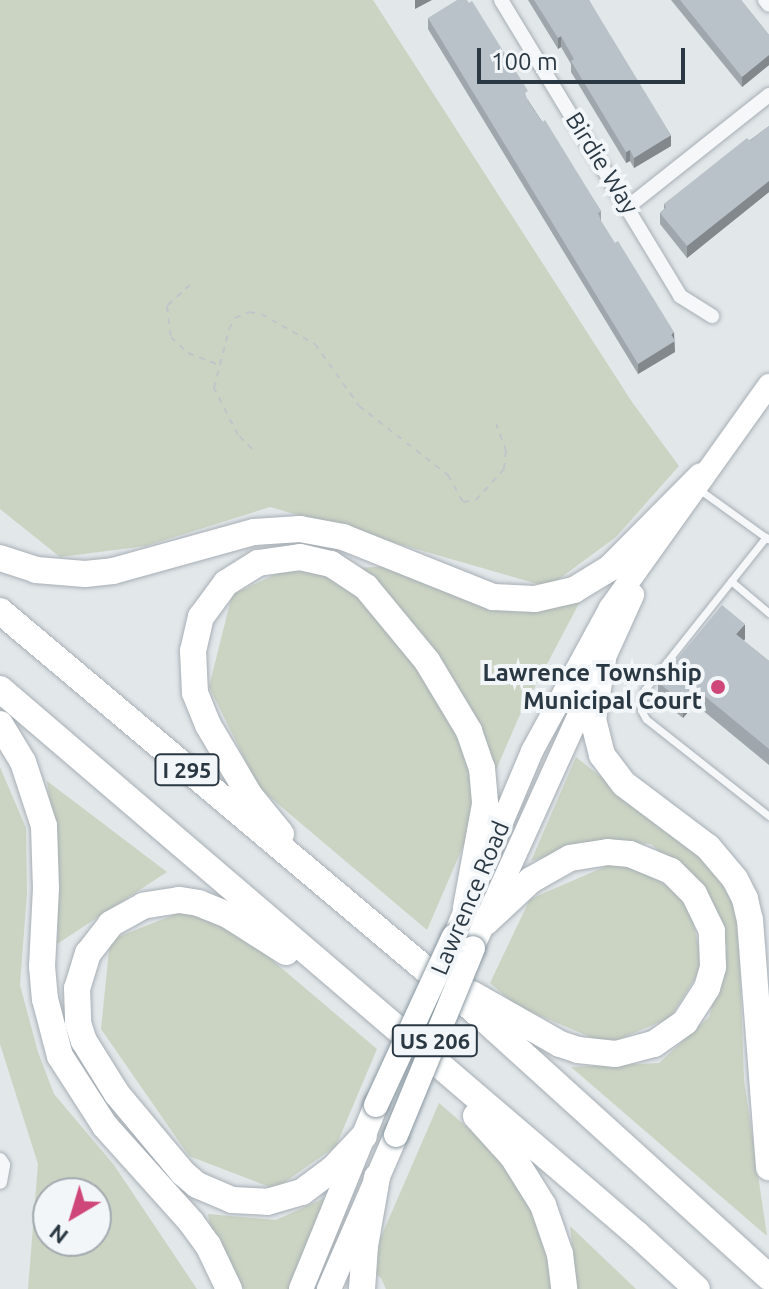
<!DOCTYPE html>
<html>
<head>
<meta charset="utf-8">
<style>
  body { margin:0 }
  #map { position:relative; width:769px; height:1289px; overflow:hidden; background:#e2e7ea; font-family:Ubuntu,sans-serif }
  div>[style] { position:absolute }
  .green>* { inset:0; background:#cbd4c3 }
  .path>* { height:2px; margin-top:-1px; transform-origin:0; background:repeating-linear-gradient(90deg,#c0c5ca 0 6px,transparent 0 12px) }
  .roads { filter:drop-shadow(0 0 2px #a7afb5) drop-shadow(0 0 2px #a7afb5) }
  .service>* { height:7px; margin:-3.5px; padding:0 3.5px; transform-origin:3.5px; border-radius:3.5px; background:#f5f7f9 }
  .minor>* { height:14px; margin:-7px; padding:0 7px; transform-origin:7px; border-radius:7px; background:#f5f7f9 }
  .primary>* { height:22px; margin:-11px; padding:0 11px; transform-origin:11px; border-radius:11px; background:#fff }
  .trunk>* { height:24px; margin:-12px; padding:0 12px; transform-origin:12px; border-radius:12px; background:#fff }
  .motorway>* { height:26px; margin:-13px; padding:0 13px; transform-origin:13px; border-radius:13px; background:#fff }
  .bridges { filter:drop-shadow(0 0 2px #8998a1) drop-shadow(0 0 2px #8998a1) }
  .trunk-bridge>* { height:24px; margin:-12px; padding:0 12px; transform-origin:12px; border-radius:12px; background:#fff }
  .wall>* { inset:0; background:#9fa7ac }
  .shaded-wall>* { inset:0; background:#82888c }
  .building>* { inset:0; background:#b9c2c8 }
  .dots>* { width:22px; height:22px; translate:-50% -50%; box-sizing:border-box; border:4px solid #f2f6f8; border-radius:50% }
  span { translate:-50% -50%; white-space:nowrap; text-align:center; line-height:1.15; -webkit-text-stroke:8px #f2f6f8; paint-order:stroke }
  .shield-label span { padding:2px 6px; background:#f2f6f8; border:2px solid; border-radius:6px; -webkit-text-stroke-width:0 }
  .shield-label { font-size:22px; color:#2a3843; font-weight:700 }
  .street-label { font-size:24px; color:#2a3843 }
  .poi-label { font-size:24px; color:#2a3843; font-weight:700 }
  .right { translate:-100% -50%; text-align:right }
  .north { position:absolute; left:32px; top:1177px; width:80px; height:80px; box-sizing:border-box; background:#f2f6f8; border:2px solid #a2aab0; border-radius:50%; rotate:218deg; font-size:22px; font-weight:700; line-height:32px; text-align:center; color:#2a3843 }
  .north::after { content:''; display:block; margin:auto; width:28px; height:36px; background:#cf477a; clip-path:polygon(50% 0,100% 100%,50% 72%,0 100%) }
  .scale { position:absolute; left:477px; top:48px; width:208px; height:36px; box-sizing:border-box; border:4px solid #2a3843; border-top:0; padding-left:10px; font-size:24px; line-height:28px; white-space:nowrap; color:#2a3843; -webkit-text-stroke:6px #f2f6f8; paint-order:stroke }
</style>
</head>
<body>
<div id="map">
  <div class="green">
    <i style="clip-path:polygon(0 0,373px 0,632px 402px,679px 466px,616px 537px,548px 587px,270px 507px,146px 546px,60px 557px,0 509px)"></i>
    <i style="clip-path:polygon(393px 566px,510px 608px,584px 594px,518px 719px,427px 930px,259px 788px,209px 687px,232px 595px,280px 572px)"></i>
    <i style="clip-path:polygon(576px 757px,712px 865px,738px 914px,744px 1080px,767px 1236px,571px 1067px,659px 1063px,709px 1017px,727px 947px,708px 896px,651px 844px,606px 841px,531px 861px)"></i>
    <i style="clip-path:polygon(evenodd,0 767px,26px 828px,27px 892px,20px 985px,38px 1052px,54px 1094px,114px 1165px,197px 1289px,28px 1289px,38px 1164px,0 1044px,0 767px,48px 1193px,96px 1193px,96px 1241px,48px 1241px,48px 1193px)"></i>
    <i style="clip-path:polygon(47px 781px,167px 872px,57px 944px,59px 870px)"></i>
    <i style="clip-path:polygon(623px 859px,688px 899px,703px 966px,670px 1018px,607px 1044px,531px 1012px,530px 1018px,490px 983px,530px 899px)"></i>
    <i style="clip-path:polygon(191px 908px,214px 911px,377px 1049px,336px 1146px,275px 1189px,189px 1156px,101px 1029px,110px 940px)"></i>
    <i style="clip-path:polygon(439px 1103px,521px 1174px,558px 1274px,551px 1289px,386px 1289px,381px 1278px,368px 1267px)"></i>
    <i style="clip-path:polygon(329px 1196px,290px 1289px,244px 1289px,211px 1236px,208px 1214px,276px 1220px)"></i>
    <i style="clip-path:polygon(570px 1226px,636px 1289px,577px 1289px)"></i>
  </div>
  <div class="path">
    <i style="left:190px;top:285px;width:31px;rotate:138deg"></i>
    <i style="left:167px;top:306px;width:31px;rotate:83deg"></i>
    <i style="left:171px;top:337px;width:23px;rotate:43deg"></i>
    <i style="left:188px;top:353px;width:30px;rotate:21deg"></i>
    <i style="left:252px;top:449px;width:20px;rotate:-135deg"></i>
    <i style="left:238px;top:435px;width:53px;rotate:-117.1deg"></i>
    <i style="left:214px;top:388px;width:61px;rotate:-75.7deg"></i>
    <i style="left:229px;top:329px;width:13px;rotate:-61deg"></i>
    <i style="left:235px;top:318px;width:15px;rotate:-23deg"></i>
    <i style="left:249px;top:312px;width:12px;rotate:9deg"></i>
    <i style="left:261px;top:314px;width:62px;rotate:29.1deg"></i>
    <i style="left:315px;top:344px;width:76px;rotate:54.6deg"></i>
    <i style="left:359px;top:406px;width:113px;rotate:37.8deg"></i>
    <i style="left:448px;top:475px;width:31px;rotate:61deg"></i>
    <i style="left:463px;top:502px;width:13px;rotate:-9deg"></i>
    <i style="left:476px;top:500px;width:42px;rotate:-47.9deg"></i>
    <i style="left:504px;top:469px;width:18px;rotate:-84deg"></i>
    <i style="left:506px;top:451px;width:29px;rotate:-110deg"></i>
  </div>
  <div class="roads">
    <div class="service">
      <i style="left:700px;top:490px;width:84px;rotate:35.8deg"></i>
      <i style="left:766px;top:537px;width:194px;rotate:128.5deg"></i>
      <i style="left:645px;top:689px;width:21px;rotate:101deg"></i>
      <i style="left:641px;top:710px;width:10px;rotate:61deg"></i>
      <i style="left:646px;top:719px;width:157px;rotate:38.3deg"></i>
      <i style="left:731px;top:581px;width:50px;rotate:40.1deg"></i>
    </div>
    <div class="minor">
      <i style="left:501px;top:0;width:346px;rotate:58.8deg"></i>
      <i style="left:680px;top:296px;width:38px;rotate:32deg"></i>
      <i style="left:765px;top:0;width:6px;rotate:51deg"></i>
      <i style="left:629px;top:206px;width:179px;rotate:-38.4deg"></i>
      <i style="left:0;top:1160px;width:6px;rotate:59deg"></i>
      <i style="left:3px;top:1165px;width:17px;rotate:100deg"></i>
    </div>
    <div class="primary">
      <i style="left:454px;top:936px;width:201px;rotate:-67.1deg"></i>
      <i style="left:532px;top:751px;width:163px;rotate:-61.4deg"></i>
      <i style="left:610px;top:608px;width:274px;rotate:-54.5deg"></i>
      <i style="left:473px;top:948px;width:388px;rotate:-65.6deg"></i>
    </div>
    <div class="trunk">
      <i style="left:301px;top:1289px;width:199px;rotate:-67.8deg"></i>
      <i style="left:329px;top:1289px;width:168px;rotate:-66.5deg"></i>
    </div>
    <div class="motorway">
      <i style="left:0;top:558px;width:38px;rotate:18deg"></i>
      <i style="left:36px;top:570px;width:49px;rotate:4.7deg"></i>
      <i style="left:85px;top:574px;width:28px;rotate:-6deg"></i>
      <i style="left:113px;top:571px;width:146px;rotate:-15.5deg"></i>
      <i style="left:254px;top:532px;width:46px;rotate:-3.7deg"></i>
      <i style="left:300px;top:529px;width:44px;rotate:10.5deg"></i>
      <i style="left:343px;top:537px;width:162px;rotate:21.8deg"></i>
      <i style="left:493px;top:597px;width:42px;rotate:2.7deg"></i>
      <i style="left:535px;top:599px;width:40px;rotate:-13deg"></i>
      <i style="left:574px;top:590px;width:42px;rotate:-31.4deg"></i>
      <i style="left:610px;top:568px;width:129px;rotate:-45.3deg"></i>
      <i style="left:0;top:611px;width:629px;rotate:40.1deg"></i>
      <i style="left:481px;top:1016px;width:389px;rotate:42.2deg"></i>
      <i style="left:603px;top:659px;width:61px;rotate:99.5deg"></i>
      <i style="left:593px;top:719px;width:37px;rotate:76deg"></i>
      <i style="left:602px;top:755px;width:36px;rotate:53deg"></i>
      <i style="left:624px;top:784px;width:105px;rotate:36.9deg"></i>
      <i style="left:708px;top:847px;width:42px;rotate:49.8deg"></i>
      <i style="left:735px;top:879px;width:22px;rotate:63deg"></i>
      <i style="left:745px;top:899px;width:22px;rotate:77deg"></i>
      <i style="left:750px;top:920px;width:248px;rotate:85.6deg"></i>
      <i style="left:0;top:689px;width:838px;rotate:40.55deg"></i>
      <i style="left:637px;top:1234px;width:81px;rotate:42.5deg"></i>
      <i style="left:0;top:724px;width:44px;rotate:58.8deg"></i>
      <i style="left:23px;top:762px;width:67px;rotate:71.8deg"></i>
      <i style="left:44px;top:826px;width:62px;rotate:88.2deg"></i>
      <i style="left:46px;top:888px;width:78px;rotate:92.9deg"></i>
      <i style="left:42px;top:966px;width:33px;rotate:85deg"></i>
      <i style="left:45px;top:999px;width:59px;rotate:75.3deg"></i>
      <i style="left:60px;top:1056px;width:83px;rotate:57.3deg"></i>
      <i style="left:105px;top:1126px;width:129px;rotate:48.1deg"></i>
      <i style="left:191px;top:1222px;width:29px;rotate:54deg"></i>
      <i style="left:208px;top:1245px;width:49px;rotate:64.5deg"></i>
      <i style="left:281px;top:834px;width:49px;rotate:-129.2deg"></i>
      <i style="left:250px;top:796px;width:82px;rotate:-120.6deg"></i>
      <i style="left:208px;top:725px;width:35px;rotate:-112deg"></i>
      <i style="left:195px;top:693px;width:42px;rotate:-92.7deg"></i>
      <i style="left:193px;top:651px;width:35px;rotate:-77deg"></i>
      <i style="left:201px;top:617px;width:42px;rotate:-53.7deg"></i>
      <i style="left:226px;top:583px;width:38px;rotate:-32deg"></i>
      <i style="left:258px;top:563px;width:42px;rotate:-8.1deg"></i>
      <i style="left:300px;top:557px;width:32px;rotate:13deg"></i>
      <i style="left:331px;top:564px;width:42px;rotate:33.3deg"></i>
      <i style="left:366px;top:587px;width:96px;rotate:50.5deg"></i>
      <i style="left:427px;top:661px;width:82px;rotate:59deg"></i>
      <i style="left:469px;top:731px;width:39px;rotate:71deg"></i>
      <i style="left:482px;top:768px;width:36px;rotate:85deg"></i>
      <i style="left:485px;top:804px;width:106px;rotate:100.4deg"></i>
      <i style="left:286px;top:952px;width:69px;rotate:-147.5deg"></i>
      <i style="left:228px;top:915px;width:31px;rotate:-158deg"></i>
      <i style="left:199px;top:903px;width:20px;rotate:-171deg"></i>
      <i style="left:179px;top:900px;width:36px;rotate:171deg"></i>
      <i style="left:143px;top:906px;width:37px;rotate:151deg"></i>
      <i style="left:111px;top:924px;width:37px;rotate:128deg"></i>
      <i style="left:88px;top:953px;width:37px;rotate:107deg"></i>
      <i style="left:77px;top:988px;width:35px;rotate:88deg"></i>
      <i style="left:78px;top:1023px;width:19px;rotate:72deg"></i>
      <i style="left:84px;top:1041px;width:62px;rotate:58.1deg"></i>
      <i style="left:117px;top:1094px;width:103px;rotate:50.1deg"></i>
      <i style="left:183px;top:1173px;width:18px;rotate:41deg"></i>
      <i style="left:197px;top:1185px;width:38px;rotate:23deg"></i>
      <i style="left:232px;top:1200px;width:35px;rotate:3deg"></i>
      <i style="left:267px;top:1202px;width:36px;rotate:-16deg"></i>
      <i style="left:302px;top:1192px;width:39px;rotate:-37deg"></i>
      <i style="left:333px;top:1169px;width:45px;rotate:-46.8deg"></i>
      <i style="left:472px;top:994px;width:101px;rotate:29.6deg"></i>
      <i style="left:560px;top:1044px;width:19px;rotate:18deg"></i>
      <i style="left:578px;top:1050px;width:38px;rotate:6deg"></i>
      <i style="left:616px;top:1054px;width:39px;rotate:-15deg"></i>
      <i style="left:654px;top:1044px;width:38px;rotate:-35deg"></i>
      <i style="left:685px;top:1022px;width:40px;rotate:-57.1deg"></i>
      <i style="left:707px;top:988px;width:22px;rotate:-74deg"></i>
      <i style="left:713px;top:967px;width:36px;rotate:-92deg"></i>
      <i style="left:712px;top:931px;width:41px;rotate:-115.9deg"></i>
      <i style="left:694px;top:894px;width:33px;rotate:-135deg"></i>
      <i style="left:671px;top:871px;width:44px;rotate:-157.5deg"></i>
      <i style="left:630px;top:854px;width:22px;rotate:-175deg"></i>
      <i style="left:608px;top:852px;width:38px;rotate:171deg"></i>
      <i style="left:570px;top:858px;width:45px;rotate:150.6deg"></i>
      <i style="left:531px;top:880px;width:62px;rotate:137deg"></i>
      <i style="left:476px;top:1116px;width:55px;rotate:47.9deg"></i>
      <i style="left:513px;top:1157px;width:57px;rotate:58deg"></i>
      <i style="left:543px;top:1205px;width:52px;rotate:70.9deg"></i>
      <i style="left:560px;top:1254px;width:35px;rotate:83deg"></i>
      <i style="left:362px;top:1289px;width:43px;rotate:-86deg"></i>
      <i style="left:365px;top:1246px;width:70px;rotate:-80.1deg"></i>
    </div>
  </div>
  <div class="bridges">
    <div class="trunk-bridge">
      <i style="left:376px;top:1105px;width:186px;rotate:-65.2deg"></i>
      <i style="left:396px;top:1135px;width:202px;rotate:-67.6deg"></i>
    </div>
  </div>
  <div class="wall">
    <i style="clip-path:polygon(528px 0,589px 0,671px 146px,634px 168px,630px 161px,626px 163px,571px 72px,571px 64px,561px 47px,558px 49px)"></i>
    <i style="clip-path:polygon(671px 0,741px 0,769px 35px,769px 65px,742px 87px)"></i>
    <i style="clip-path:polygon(428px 18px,528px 100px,601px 211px,601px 221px,674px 340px,675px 352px,638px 374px,428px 29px)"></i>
    <i style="clip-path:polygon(769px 126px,769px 192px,687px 258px,660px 224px,660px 213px,664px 209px,664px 204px)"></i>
    <i style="clip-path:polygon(745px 639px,744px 641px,769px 661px,769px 765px,695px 704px,683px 718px,658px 698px,658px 682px)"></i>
  </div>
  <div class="shaded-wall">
    <i style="clip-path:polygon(415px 0,432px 0,415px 9px)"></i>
    <i style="clip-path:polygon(561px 36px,561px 47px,558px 49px,558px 38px)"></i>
    <i style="clip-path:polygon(769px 55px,769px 65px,742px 87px,742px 77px)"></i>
    <i style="clip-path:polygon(671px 135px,671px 146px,634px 168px,634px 158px)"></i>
    <i style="clip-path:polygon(630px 150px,630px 161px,626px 163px,626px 152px)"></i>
    <i style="clip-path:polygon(769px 181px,769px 192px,687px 258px,687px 246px)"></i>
    <i style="clip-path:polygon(674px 332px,675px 352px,638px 374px,638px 364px)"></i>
    <i style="clip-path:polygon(745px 624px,745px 639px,736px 650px,736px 634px)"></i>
    <i style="clip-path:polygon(695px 688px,695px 704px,683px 718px,683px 703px)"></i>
  </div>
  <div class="building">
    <i style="clip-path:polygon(457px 0,467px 0,469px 3px,472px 1px,528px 91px,525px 93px,528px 101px,542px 122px,545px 120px,601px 211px,598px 213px,601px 221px,615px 243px,618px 241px,674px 332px,671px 334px,675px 341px,638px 364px,428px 18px)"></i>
    <i style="clip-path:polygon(534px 0,589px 0,671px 135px,634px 158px,630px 150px,626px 152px,571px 61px,574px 59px,561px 36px,558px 38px)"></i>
    <i style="clip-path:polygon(680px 0,741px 0,769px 35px,769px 55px,742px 77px)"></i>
    <i style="clip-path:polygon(769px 126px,769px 181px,687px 246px,660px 213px,666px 207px,664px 204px,747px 138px,750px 141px)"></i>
    <i style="clip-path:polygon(722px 605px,745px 624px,736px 634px,769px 661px,769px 749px,695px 688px,683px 703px,658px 682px)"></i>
  </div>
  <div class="dots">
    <i style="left:718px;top:687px;background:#cf477a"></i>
  </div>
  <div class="shield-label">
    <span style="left:187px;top:770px">I 295</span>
    <span style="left:435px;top:1041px">US 206</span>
  </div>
  <div class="street-label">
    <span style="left:602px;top:163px;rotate:58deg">Birdie Way</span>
    <span style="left:470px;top:898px;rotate:-67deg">Lawrence Road</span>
  </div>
  <div class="poi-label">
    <span class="right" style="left:702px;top:687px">Lawrence Township<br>Municipal Court</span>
  </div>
  <div class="north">N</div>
  <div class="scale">100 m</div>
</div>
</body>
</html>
